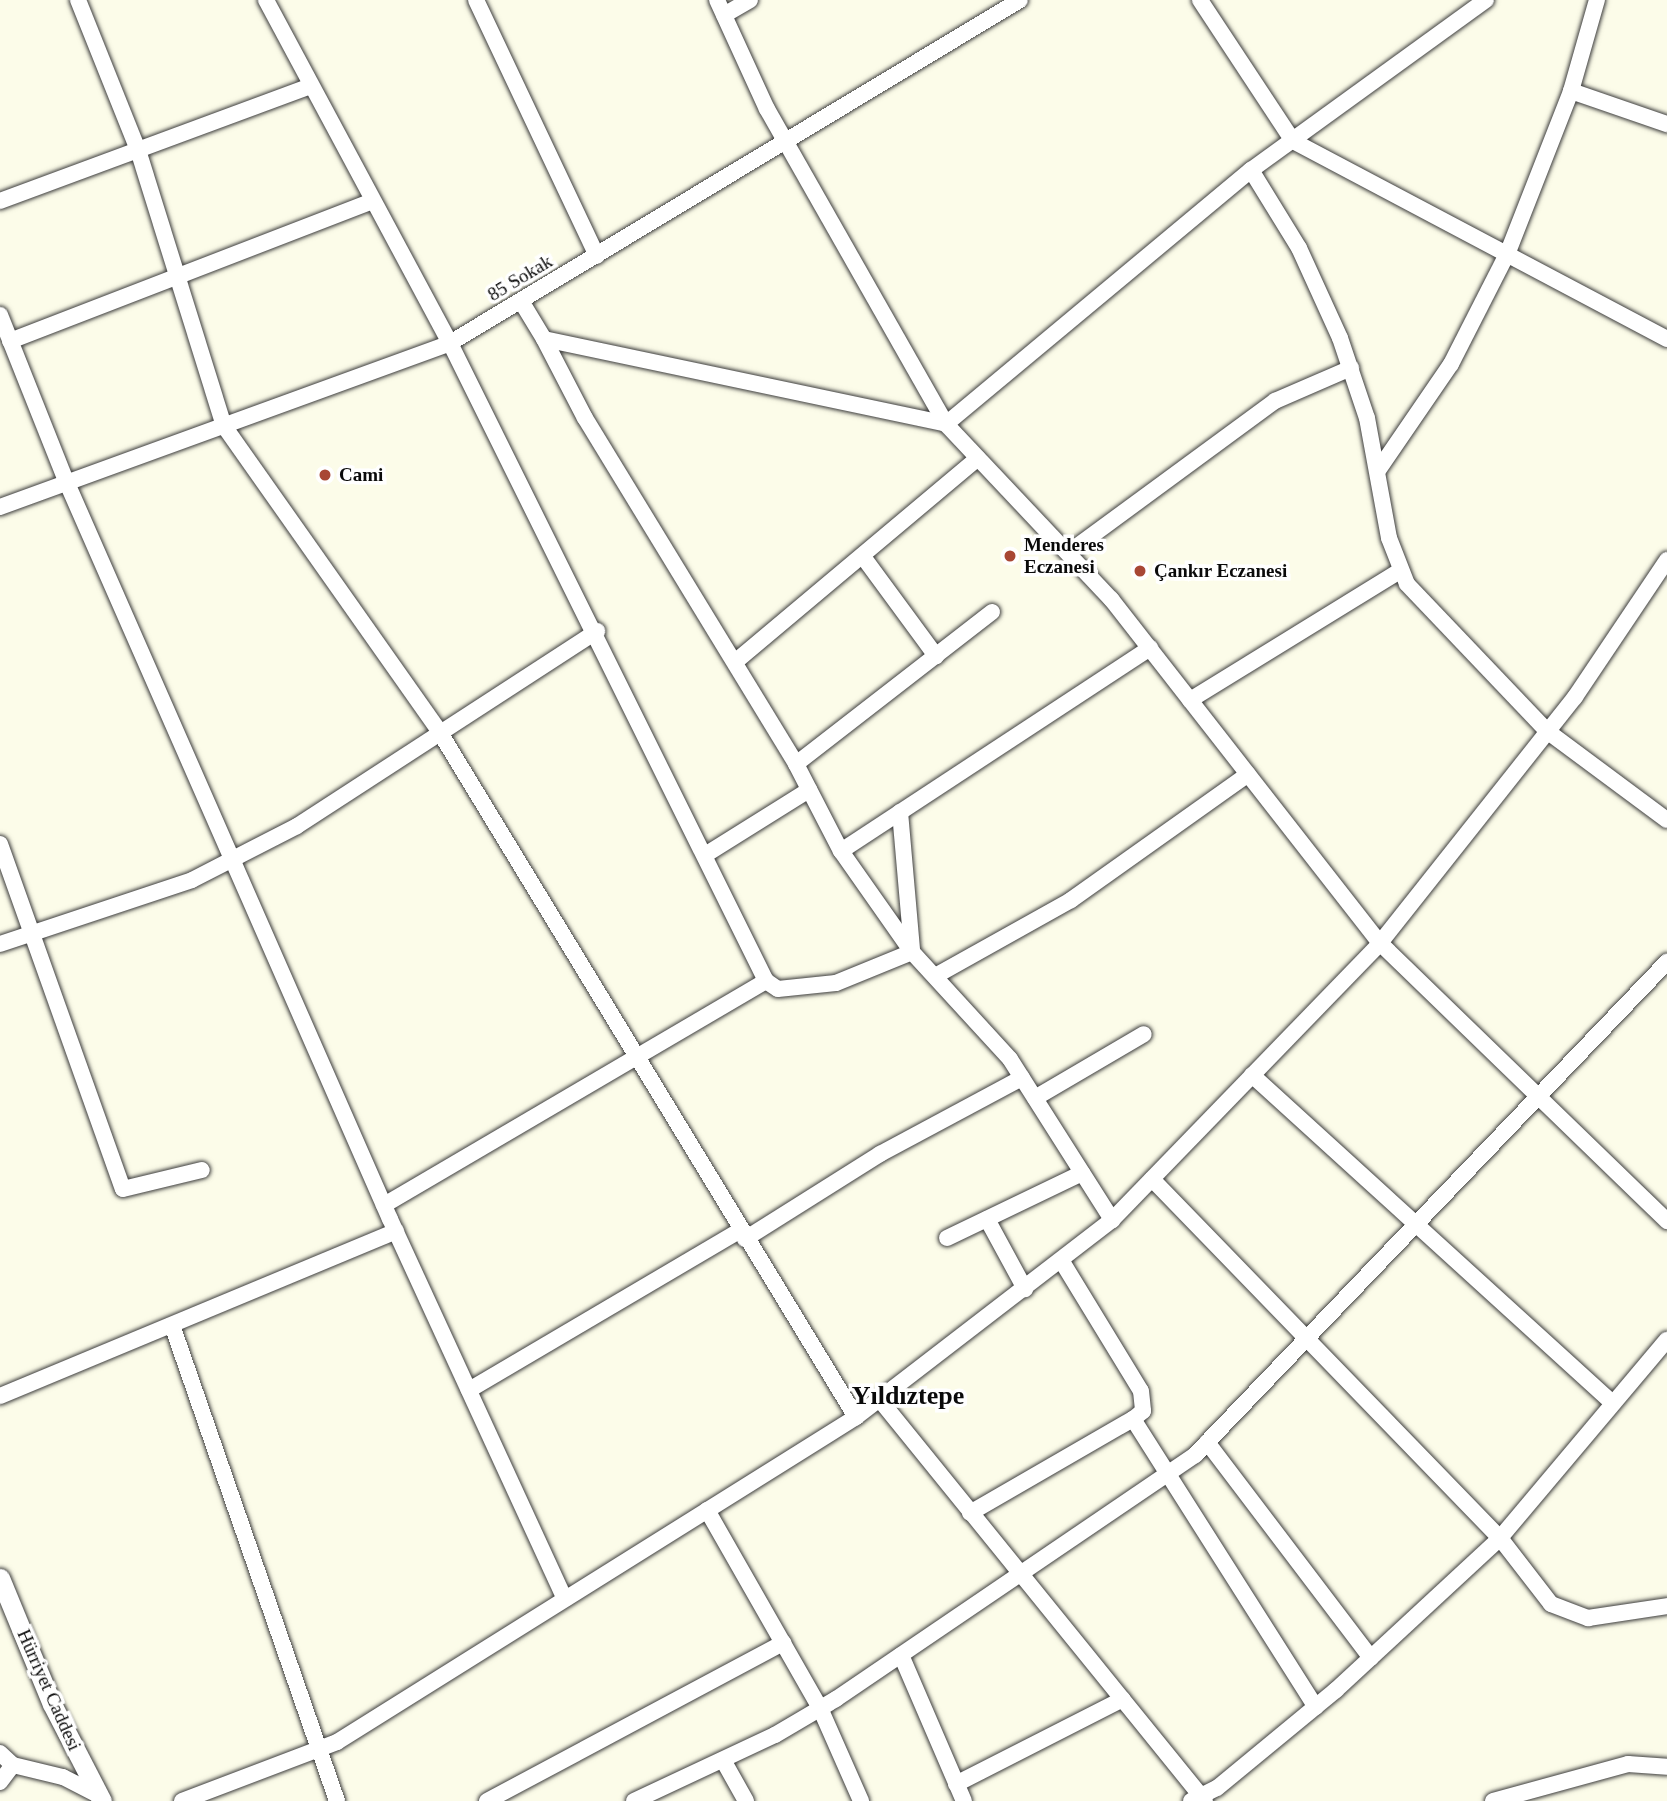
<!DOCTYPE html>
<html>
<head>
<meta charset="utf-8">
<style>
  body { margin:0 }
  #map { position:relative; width:1667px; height:1801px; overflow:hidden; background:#fcfce9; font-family:"Times New Roman",serif }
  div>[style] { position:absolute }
  .roads { filter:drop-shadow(0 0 2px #3d3d3d) drop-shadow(0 0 2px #3d3d3d) }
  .minor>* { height:16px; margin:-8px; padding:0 8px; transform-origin:8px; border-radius:8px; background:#fff }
  .tertiary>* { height:19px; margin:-9.5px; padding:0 9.5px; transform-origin:9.5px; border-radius:9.5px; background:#fff }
  .dots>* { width:19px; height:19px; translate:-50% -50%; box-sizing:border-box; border:4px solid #fff; border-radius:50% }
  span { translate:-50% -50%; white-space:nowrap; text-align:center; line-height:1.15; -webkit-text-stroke:7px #fff; paint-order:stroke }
  .street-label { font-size:19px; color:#0a0a0a }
  .poi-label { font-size:19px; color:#0a0a0a; font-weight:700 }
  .left { translate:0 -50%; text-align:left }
  .district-label { font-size:26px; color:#0a0a0a; font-weight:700 }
</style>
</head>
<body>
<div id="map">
  <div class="roads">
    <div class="minor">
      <i style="left:78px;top:0;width:162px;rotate:68.2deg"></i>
      <i style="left:138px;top:150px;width:289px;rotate:72.7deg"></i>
      <i style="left:224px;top:426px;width:373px;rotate:54.8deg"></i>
      <i style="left:439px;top:731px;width:803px;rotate:58.71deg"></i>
      <i style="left:266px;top:0;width:389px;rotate:61.8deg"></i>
      <i style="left:450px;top:343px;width:712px;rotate:63.65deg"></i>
      <i style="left:766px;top:981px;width:14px;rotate:34deg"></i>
      <i style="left:778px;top:989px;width:58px;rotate:-5.9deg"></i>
      <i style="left:836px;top:983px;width:82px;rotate:-22.2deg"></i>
      <i style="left:912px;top:952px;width:145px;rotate:47.5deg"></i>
      <i style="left:1010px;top:1059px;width:191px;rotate:57.6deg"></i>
      <i style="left:476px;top:0;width:283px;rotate:64.7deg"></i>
      <i style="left:717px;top:0;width:120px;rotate:65.4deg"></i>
      <i style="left:767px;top:109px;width:362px;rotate:60.4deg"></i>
      <i style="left:946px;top:424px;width:241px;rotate:46.7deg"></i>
      <i style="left:1111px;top:599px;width:437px;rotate:52deg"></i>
      <i style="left:1380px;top:943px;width:400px;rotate:44.1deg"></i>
      <i style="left:1200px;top:0;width:169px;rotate:56.6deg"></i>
      <i style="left:1293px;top:141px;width:423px;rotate:27.9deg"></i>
      <i style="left:724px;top:15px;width:30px;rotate:-30deg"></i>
      <i style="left:1571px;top:91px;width:102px;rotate:19deg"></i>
      <i style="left:1251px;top:170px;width:92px;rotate:58.4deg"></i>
      <i style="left:1299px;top:248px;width:99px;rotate:65.5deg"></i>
      <i style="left:1340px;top:338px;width:84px;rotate:71.4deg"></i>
      <i style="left:1367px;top:418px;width:122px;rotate:79.6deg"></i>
      <i style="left:1389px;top:538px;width:49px;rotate:68.6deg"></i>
      <i style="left:1407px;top:584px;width:203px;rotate:46.4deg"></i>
      <i style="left:1547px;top:731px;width:149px;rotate:36.6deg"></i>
      <i style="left:0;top:201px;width:329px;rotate:-20.3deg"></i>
      <i style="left:521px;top:301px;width:44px;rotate:58.8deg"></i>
      <i style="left:544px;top:339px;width:411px;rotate:11.9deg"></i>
      <i style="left:946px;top:424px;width:397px;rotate:-39.8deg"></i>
      <i style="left:1251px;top:170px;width:290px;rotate:-35.9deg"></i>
      <i style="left:0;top:315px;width:181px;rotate:68.3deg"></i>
      <i style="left:67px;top:483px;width:804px;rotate:66.31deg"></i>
      <i style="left:390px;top:1219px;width:418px;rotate:65.3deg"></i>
      <i style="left:544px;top:339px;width:89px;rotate:62.6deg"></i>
      <i style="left:585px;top:418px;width:405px;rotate:58.6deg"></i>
      <i style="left:796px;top:764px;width:98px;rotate:62.7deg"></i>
      <i style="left:841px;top:851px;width:123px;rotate:54.9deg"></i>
      <i style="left:10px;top:341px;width:388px;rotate:-21.1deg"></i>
      <i style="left:1379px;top:469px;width:127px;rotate:-55.6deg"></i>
      <i style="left:1451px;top:364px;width:126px;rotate:-63deg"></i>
      <i style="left:1508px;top:252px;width:173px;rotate:-68.6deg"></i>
      <i style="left:1571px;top:91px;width:95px;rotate:-74.1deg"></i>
      <i style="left:0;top:507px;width:479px;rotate:-20deg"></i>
      <i style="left:450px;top:343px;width:665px;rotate:-31.04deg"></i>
      <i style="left:1068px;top:553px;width:257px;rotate:-36.3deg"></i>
      <i style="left:1275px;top:401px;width:83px;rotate:-23.5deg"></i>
      <i style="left:864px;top:558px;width:122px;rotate:53.7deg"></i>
      <i style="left:735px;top:662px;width:317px;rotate:-40deg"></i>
      <i style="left:1190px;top:700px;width:246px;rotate:-31.6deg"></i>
      <i style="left:796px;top:764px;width:248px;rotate:-37.8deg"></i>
      <i style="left:900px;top:812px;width:138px;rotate:85deg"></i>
      <i style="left:0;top:844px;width:366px;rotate:70.4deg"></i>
      <i style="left:123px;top:1189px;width:81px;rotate:-13.5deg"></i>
      <i style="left:841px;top:851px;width:370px;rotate:-33.3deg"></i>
      <i style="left:705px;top:855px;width:123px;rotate:-32deg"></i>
      <i style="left:0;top:944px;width:202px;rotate:-18.4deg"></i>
      <i style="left:192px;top:880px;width:118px;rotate:-27.2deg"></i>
      <i style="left:297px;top:826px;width:358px;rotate:-33deg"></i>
      <i style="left:937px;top:975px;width:154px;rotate:-29.2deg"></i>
      <i style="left:1071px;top:900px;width:217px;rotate:-35.4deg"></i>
      <i style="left:1252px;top:1075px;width:488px;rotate:42.3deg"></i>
      <i style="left:1035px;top:1098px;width:126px;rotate:-30.4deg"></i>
      <i style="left:1152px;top:1179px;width:500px;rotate:45.9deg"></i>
      <i style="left:1500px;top:1538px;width:83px;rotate:52.3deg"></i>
      <i style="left:1551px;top:1604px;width:40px;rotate:21deg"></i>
      <i style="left:1588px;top:1618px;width:80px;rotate:-8.6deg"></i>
      <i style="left:384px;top:1205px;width:443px;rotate:-30.4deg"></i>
      <i style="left:987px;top:1219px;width:80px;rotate:61.5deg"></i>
      <i style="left:947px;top:1238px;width:150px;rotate:-25.7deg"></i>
      <i style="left:745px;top:1239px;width:160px;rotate:-32.2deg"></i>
      <i style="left:880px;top:1154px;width:161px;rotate:-28.2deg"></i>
      <i style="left:1061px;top:1260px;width:153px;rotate:58.6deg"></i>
      <i style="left:1141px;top:1391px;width:20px;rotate:84deg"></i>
      <i style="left:1143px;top:1411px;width:13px;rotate:141deg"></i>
      <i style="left:1133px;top:1419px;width:341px;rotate:57.6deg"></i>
      <i style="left:172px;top:1325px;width:504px;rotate:70.88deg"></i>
      <i style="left:469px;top:1390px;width:313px;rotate:-30.5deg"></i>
      <i style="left:0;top:1396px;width:429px;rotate:-22.6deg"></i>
      <i style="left:880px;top:1400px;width:516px;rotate:50.98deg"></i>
      <i style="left:1207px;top:1442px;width:271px;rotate:52.8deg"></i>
      <i style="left:707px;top:1510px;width:228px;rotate:60.3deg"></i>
      <i style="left:820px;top:1708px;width:102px;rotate:66.2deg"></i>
      <i style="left:970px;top:1513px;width:188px;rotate:-30deg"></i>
      <i style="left:901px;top:1655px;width:159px;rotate:66.7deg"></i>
      <i style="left:0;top:1753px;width:18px;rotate:43deg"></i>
      <i style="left:13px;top:1765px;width:51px;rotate:13.5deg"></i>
      <i style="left:63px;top:1777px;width:42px;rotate:27.2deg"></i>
      <i style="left:723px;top:1760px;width:47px;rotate:60.7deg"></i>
      <i style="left:0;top:1782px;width:21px;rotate:-53deg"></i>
      <i style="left:956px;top:1784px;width:187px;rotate:-27deg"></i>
      <i style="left:182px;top:1801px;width:166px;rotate:-20.8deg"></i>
      <i style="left:337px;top:1742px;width:612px;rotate:-32.05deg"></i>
      <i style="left:856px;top:1417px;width:323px;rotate:-37.6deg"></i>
      <i style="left:1112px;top:1220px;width:385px;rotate:-45.9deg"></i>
      <i style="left:1380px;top:943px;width:314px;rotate:-51.6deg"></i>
      <i style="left:1575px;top:697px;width:165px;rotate:-56.1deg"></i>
      <i style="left:487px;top:1801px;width:336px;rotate:-28.1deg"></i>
      <i style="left:634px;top:1801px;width:156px;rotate:-25.1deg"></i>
      <i style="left:775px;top:1735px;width:71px;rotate:-30.5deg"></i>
      <i style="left:836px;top:1699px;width:434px;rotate:-34.2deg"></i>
      <i style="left:1195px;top:1455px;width:683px;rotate:-46.25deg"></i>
      <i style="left:1191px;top:1801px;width:29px;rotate:-27deg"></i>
      <i style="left:1217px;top:1788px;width:154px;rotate:-39.5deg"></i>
      <i style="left:1336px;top:1690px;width:224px;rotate:-42.8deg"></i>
      <i style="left:1500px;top:1538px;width:259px;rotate:-49.9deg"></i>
      <i style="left:1493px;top:1801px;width:140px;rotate:-15.3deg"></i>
      <i style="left:1628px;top:1764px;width:39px;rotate:4deg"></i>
    </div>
    <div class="tertiary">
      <i style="left:0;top:1578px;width:136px;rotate:67.6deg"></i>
      <i style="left:52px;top:1704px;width:109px;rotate:62.7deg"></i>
    </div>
  </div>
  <div class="dots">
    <i style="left:325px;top:475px;background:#a84734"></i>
    <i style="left:1010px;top:556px;background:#a84734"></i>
    <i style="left:1140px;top:571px;background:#a84734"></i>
  </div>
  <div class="street-label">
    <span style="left:520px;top:278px;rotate:-31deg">85 Sokak</span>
    <span style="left:49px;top:1690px;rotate:66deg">Hürriyet Caddesi</span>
  </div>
  <div class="poi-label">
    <span class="left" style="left:339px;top:475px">Cami</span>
    <span class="left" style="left:1024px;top:556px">Menderes<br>Eczanesi</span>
    <span class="left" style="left:1154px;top:571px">Çankır Eczanesi</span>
  </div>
  <div class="district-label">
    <span style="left:908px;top:1396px">Yıldıztepe</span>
  </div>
</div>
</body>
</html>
